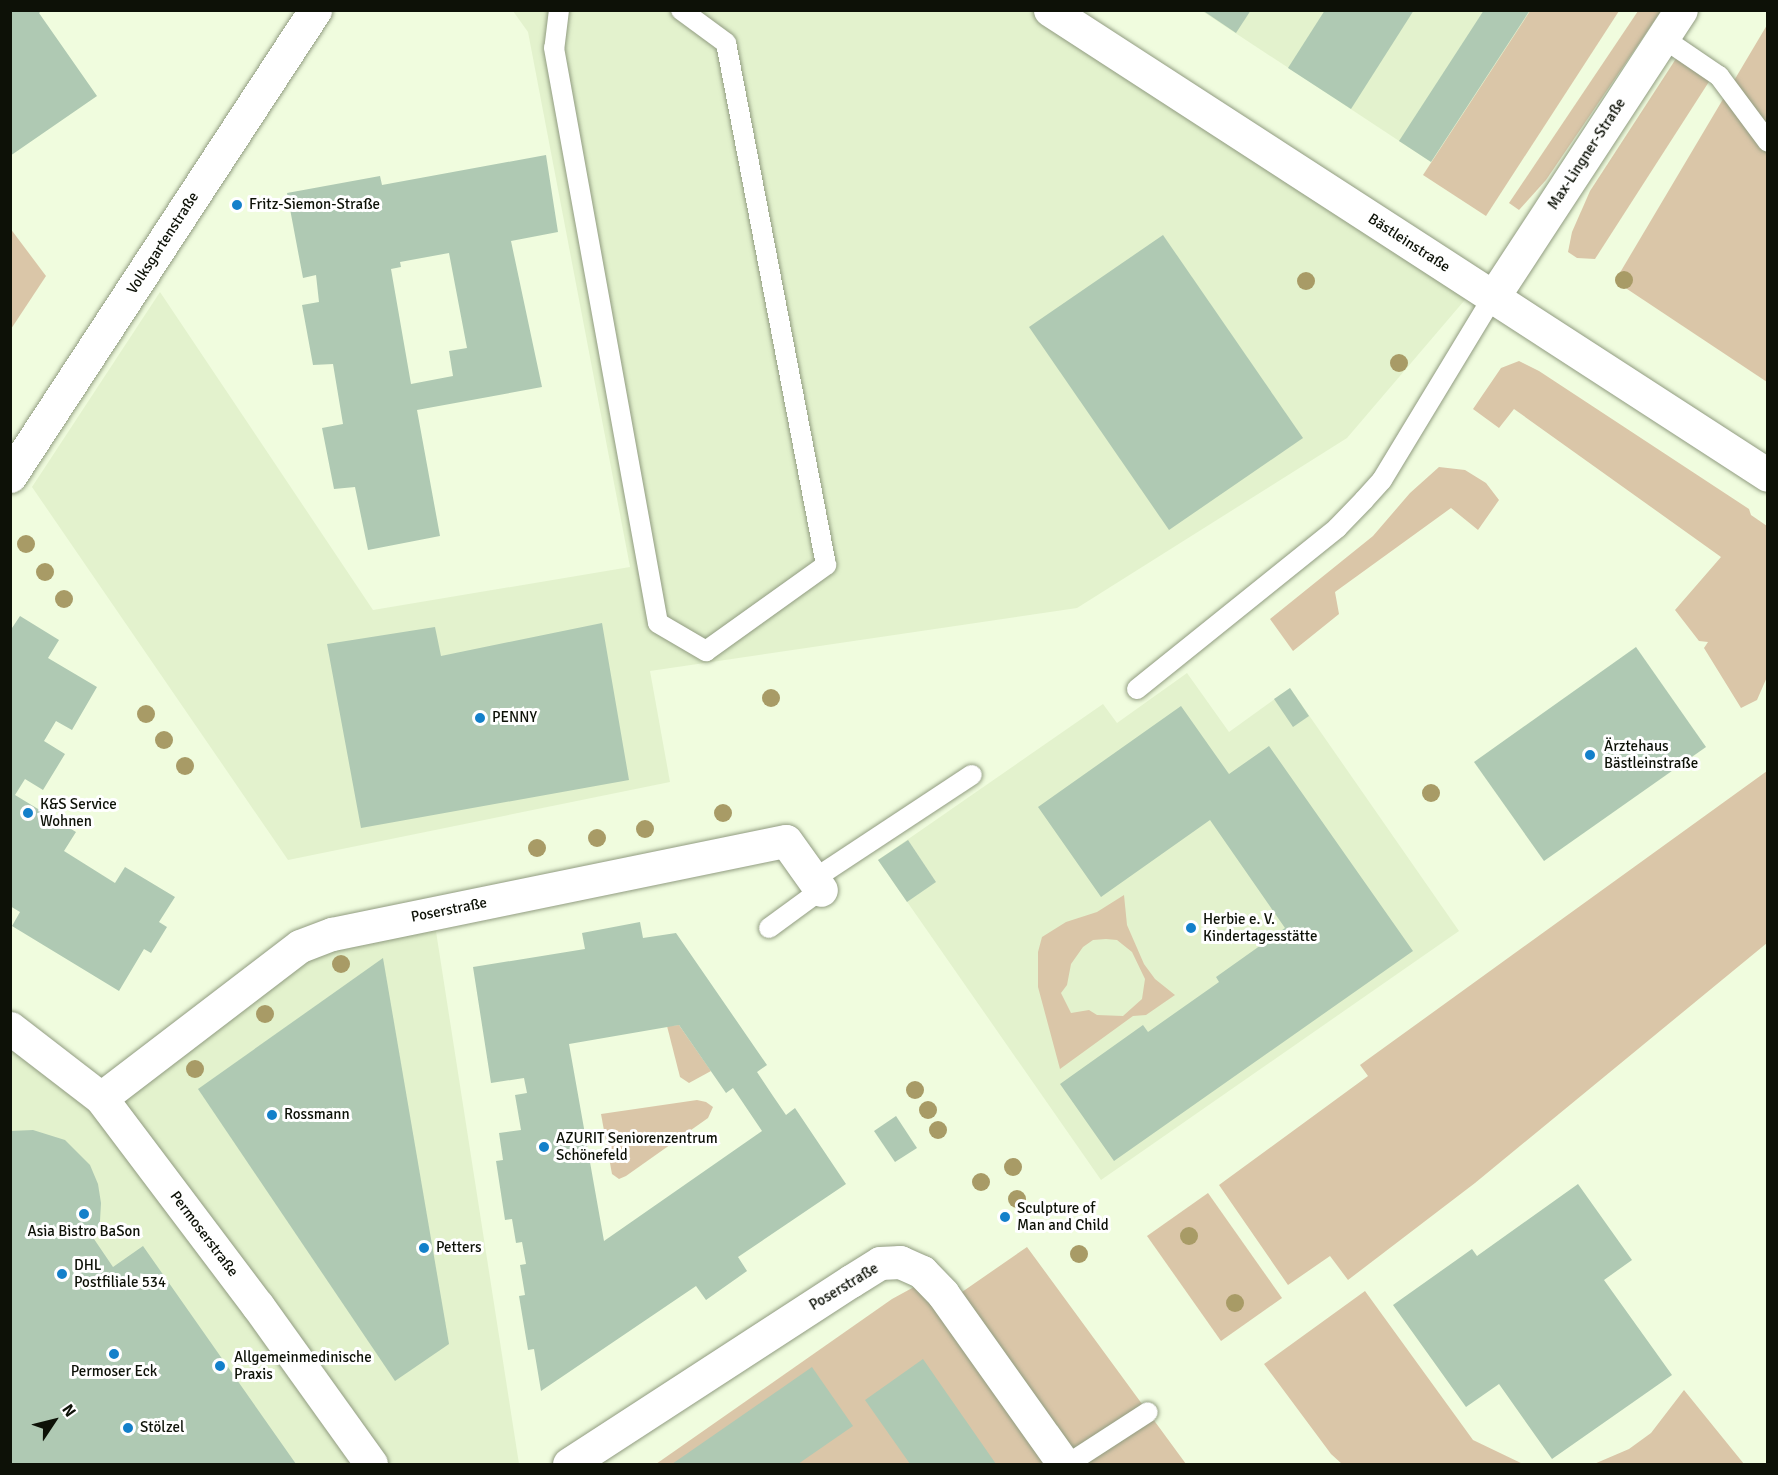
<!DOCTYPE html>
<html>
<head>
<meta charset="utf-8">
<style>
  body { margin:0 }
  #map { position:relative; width:1778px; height:1475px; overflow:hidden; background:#f0fcde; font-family:Signika,sans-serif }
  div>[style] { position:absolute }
  .built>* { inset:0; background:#e3f2cd }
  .green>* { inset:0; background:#dac6a8 }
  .building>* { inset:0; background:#afc9b3 }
  .roads { filter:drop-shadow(0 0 2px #919c81) drop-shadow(0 0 2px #919c81) }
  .lane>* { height:20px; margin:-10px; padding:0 10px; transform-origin:10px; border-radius:10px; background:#fff }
  .street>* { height:33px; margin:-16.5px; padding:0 16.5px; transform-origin:16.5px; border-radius:16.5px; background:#fff }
  .secondary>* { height:33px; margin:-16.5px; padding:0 16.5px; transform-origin:16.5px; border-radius:16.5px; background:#fff }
  .trees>* { width:18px; height:18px; margin:-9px; border-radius:50%; background:#a89b66 }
  .dots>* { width:16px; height:16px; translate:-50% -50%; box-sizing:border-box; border:3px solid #fff; border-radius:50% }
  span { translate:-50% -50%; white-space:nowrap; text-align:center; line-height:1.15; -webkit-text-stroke:6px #fff; paint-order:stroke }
  .street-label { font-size:15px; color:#0d1107 }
  .poi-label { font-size:15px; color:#0d1107 }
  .left { translate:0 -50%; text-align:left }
  .frame { position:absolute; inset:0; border:12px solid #0d1107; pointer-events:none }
  .north { position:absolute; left:24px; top:1391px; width:60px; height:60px; -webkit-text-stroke:4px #fff; paint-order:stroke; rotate:55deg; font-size:16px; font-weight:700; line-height:24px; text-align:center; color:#0d1107 }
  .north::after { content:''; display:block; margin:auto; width:21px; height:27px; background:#0d1107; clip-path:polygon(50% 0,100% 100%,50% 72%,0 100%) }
</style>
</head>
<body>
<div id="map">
  <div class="built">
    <i style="clip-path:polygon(513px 11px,1081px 11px,1487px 274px,1347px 438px,1077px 608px,650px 671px,670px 782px,288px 860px,32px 487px,160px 292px,373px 610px,630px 567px,528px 32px)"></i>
    <i style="clip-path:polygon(1202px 11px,1530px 11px,1431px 162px)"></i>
    <i style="clip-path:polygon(1187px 673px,1229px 732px,1290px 688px,1459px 931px,1101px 1180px,878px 860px,1103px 704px,1117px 723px)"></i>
    <i style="clip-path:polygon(435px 925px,519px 1464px,11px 1464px,10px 1020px,119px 1100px,323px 949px)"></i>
  </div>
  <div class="green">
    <i style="clip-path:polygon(1530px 11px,1619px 11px,1486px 216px,1423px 175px)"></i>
    <i style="clip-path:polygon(1638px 11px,1661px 11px,1546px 180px,1519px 210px,1509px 203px)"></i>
    <i style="clip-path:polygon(1767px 25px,1767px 382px,1615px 281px)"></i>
    <i style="clip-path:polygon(1679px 54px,1712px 77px,1595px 259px,1577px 258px,1568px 252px,1572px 232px,1590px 191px)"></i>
    <i style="clip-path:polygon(10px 228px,46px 276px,11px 329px,10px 329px)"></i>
    <i style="clip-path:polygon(1519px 361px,1539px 371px,1749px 509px,1751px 515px,1767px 526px,1767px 677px,1757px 700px,1741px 708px,1704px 648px,1708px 642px,1699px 641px,1675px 610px,1721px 557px,1514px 409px,1499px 428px,1473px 409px,1501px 368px)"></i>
    <i style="clip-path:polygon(1439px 467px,1465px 470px,1486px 483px,1499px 500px,1478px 530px,1451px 508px,1335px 592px,1339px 614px,1293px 651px,1270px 619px,1373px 536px,1410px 493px)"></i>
    <i style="clip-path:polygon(1767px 771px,1767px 943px,1475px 1183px,1348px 1280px,1330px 1256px,1288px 1285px,1219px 1185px,1368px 1076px,1360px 1065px)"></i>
    <i style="clip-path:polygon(evenodd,1124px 895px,1127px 925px,1144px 964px,1155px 979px,1175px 995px,1146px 1015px,1133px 1016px,1060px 1069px,1038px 987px,1038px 952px,1042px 937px,1066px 922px,1097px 912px,1124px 895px,1106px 939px,1117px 940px,1132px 952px,1145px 979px,1142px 999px,1123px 1016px,1097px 1015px,1089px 1010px,1071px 1013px,1061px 993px,1067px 985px,1071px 964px,1083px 947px,1093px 940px,1106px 939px)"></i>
    <i style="clip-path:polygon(679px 1025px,711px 1071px,689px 1083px,680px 1077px,667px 1026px)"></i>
    <i style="clip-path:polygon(697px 1100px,706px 1102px,713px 1107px,708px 1118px,626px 1176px,619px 1179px,612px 1174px,601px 1114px)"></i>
    <i style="clip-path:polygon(1208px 1193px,1282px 1298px,1221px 1341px,1147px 1236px)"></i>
    <i style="clip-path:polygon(1027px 1247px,1186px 1464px,656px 1464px,892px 1299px,914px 1287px,936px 1310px)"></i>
    <i style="clip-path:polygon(1365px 1291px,1473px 1440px,1523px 1464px,1342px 1464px,1331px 1454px,1264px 1364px)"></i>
    <i style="clip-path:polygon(1684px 1390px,1744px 1464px,1594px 1464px,1629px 1449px,1651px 1433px)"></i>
  </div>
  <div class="building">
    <i style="clip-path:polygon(10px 10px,42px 10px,39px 13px,97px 96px,10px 156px)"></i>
    <i style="clip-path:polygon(1202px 10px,1251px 10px,1236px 33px)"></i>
    <i style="clip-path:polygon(1325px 10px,1414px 10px,1351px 109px,1288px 68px)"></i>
    <i style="clip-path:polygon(1484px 10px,1530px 10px,1431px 162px,1399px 141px)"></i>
    <i style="clip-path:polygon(evenodd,546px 155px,558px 232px,511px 241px,542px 387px,417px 410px,440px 536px,368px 550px,355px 487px,334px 489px,322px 428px,343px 424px,333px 364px,313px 365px,302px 305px,319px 302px,316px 275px,303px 278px,287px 193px,380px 176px,382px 185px,546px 155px,449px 253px,467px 348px,449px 351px,453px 376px,411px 384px,391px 269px,401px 267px,400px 262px,449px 253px)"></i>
    <i style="clip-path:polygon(1163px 235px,1303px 438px,1169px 530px,1029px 327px)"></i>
    <i style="clip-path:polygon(20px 616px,59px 640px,48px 658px,97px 687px,72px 730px,56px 721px,44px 741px,65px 754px,43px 790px,25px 779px,15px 795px,76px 832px,64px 851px,115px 883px,125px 867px,175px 897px,159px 922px,167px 927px,151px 953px,144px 949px,119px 991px,12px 926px,20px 912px,10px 906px,10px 631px)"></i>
    <i style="clip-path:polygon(602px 623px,629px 780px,361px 828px,327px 644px,435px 627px,441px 656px)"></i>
    <i style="clip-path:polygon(1636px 647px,1706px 747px,1544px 861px,1474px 762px)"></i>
    <i style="clip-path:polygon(1290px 688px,1309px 716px,1293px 727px,1274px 699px)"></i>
    <i style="clip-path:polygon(1181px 706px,1229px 774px,1269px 746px,1413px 951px,1114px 1161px,1060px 1084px,1143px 1025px,1148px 1032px,1219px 982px,1216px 977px,1285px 928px,1210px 820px,1101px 897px,1038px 807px)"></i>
    <i style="clip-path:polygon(908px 840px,936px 882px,907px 902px,878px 860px)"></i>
    <i style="clip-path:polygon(evenodd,640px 922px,643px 938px,676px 933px,767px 1065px,757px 1072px,773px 1096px,786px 1115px,795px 1108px,846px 1184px,738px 1257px,747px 1271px,706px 1300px,696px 1286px,541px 1391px,534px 1349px,528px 1350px,519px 1296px,525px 1295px,520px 1265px,526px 1264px,522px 1242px,516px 1243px,512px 1219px,505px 1220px,496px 1161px,503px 1160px,499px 1133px,521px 1130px,515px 1095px,527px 1093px,524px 1078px,491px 1083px,473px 967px,585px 949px,582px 933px,640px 922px,679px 1025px,726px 1093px,733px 1088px,762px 1131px,604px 1241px,569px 1044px,679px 1025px)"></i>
    <i style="clip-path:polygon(383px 958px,449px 1344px,395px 1381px,198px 1089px)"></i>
    <i style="clip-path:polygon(896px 1116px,917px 1148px,895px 1162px,874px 1131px)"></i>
    <i style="clip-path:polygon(33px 1130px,65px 1140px,90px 1165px,98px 1184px,101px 1203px,100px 1221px,94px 1239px,113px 1267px,143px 1246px,296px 1464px,10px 1464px,10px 1131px)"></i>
    <i style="clip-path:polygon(1578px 1184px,1632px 1260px,1604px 1280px,1672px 1375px,1552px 1459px,1499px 1384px,1466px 1407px,1393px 1305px,1472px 1249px,1477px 1256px)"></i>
    <i style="clip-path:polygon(923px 1359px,948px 1395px,996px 1464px,910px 1464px,865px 1400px)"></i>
    <i style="clip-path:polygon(812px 1367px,853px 1426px,798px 1464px,672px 1464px)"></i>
  </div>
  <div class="roads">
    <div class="lane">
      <i style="left:559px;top:10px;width:38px;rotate:97deg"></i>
      <i style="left:554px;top:48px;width:584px;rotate:79.75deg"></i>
      <i style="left:658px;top:623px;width:56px;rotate:30.3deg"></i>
      <i style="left:706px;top:651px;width:148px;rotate:-35.6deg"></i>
      <i style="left:826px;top:565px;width:531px;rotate:-100.84deg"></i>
      <i style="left:726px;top:43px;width:56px;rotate:-143.7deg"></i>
      <i style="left:1663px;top:38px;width:68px;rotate:34.2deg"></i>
      <i style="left:1719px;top:76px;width:82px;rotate:53.4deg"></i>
      <i style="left:1137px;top:689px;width:257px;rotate:-38.8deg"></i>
      <i style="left:1337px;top:528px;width:39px;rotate:-46deg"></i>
      <i style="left:1364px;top:500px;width:27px;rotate:-48deg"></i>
      <i style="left:1382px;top:480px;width:214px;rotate:-58.8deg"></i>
      <i style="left:814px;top:879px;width:189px;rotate:-33.4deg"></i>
      <i style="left:769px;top:928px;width:64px;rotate:-36.2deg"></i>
      <i style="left:1068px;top:1464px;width:95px;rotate:-33deg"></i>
    </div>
    <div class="street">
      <i style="left:1050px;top:10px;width:855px;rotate:32.93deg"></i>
      <i style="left:1493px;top:297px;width:343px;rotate:-56.8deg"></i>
      <i style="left:10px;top:1028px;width:115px;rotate:37.6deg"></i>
      <i style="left:101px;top:1098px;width:261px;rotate:53deg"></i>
      <i style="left:258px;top:1306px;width:194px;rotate:54.4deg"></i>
      <i style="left:101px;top:1098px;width:250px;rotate:-37.4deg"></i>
      <i style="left:300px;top:946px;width:34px;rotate:-21deg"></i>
      <i style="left:332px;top:934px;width:463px;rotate:-11.6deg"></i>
      <i style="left:786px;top:841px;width:60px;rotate:54.5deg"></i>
      <i style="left:569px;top:1464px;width:336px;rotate:-33deg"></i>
      <i style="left:851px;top:1281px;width:34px;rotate:-32deg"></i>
      <i style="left:880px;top:1263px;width:20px;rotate:-3deg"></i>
      <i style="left:900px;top:1262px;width:24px;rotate:24deg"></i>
      <i style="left:922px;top:1272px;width:30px;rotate:46deg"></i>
      <i style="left:943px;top:1294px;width:209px;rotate:54.6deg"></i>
    </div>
    <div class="secondary">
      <i style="left:10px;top:476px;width:557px;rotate:-56.79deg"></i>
    </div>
  </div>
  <div class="trees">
    <i style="left:1624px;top:280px"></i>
    <i style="left:1306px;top:281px"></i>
    <i style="left:1399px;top:363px"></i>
    <i style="left:26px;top:544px"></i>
    <i style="left:45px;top:572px"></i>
    <i style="left:64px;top:599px"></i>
    <i style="left:771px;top:698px"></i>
    <i style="left:146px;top:714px"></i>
    <i style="left:164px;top:740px"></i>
    <i style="left:185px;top:766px"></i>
    <i style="left:1431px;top:793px"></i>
    <i style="left:723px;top:813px"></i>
    <i style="left:645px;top:829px"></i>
    <i style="left:597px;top:838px"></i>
    <i style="left:537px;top:848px"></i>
    <i style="left:341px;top:964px"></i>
    <i style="left:265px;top:1014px"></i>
    <i style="left:195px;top:1069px"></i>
    <i style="left:915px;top:1090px"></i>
    <i style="left:928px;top:1110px"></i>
    <i style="left:938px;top:1130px"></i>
    <i style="left:1013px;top:1167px"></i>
    <i style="left:981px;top:1182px"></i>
    <i style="left:1017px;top:1199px"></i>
    <i style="left:1189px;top:1236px"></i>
    <i style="left:1079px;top:1254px"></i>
    <i style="left:1235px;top:1303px"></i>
  </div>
  <div class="dots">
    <i style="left:237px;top:205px;background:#1380ca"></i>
    <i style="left:480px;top:718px;background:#1380ca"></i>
    <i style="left:1590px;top:755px;background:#1380ca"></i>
    <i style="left:28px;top:813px;background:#1380ca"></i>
    <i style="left:1191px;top:928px;background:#1380ca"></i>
    <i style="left:272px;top:1115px;background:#1380ca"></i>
    <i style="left:544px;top:1147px;background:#1380ca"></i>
    <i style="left:84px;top:1214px;background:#1380ca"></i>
    <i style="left:1005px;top:1217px;background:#1380ca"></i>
    <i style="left:424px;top:1248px;background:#1380ca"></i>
    <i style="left:62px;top:1274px;background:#1380ca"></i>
    <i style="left:114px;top:1354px;background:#1380ca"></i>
    <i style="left:220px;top:1366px;background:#1380ca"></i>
    <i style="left:128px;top:1428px;background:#1380ca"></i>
  </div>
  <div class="street-label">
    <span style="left:1587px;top:154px;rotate:-57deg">Max-Lingner-Straße</span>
    <span style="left:163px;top:243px;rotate:-57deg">Volksgartenstraße</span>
    <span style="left:1409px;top:243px;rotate:33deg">Bästleinstraße</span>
    <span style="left:449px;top:910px;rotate:-11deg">Poserstraße</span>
    <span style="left:204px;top:1234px;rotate:53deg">Permoserstraße</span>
    <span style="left:844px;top:1287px;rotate:-31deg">Poserstraße</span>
  </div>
  <div class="poi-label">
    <span class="left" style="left:249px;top:205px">Fritz-Siemon-Straße</span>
    <span class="left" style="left:492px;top:718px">PENNY</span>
    <span class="left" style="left:1604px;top:755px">Ärztehaus<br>Bästleinstraße</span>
    <span class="left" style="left:40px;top:813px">K&amp;S Service<br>Wohnen</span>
    <span class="left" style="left:1203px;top:928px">Herbie e. V.<br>Kindertagesstätte</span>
    <span class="left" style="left:284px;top:1115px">Rossmann</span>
    <span class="left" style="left:556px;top:1147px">AZURIT Seniorenzentrum<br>Schönefeld</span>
    <span class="left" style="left:1017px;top:1217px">Sculpture of<br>Man and Child</span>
    <span style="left:84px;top:1232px">Asia Bistro BaSon</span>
    <span class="left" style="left:436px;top:1248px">Petters</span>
    <span class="left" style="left:74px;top:1274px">DHL<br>Postfiliale 534</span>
    <span class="left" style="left:234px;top:1366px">Allgemeinmedinische<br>Praxis</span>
    <span style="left:114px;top:1372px">Permoser Eck</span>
    <span class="left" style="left:140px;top:1428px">Stölzel</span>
  </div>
  <div class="frame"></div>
  <div class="north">N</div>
</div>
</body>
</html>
